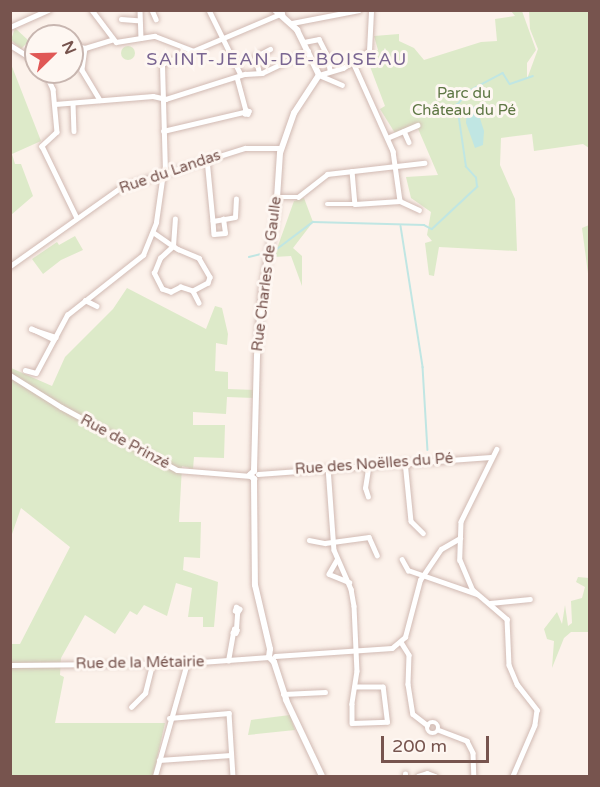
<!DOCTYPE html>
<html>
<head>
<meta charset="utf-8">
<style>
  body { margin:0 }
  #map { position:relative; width:600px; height:787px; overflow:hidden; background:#fcf2eb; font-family:"Varela Round",sans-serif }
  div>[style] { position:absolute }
  .green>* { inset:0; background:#ddeac9 }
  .round { border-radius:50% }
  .water>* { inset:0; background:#c0e6e3 }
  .stream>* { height:1.5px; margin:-0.75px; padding:0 0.75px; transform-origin:0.75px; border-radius:0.75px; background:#c0e6e3 }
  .roads { filter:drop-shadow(0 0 2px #d1bab3) drop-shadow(0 0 2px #d1bab3) }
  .minor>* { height:4.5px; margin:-2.25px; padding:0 2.25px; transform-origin:2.25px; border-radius:2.25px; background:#fff }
  .minor>.ring { margin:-2.25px; padding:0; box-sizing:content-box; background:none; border:4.5px solid #fff; border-radius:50% }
  .tertiary>* { height:5px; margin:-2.5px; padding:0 2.5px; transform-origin:2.5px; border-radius:2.5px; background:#fff }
  .secondary>* { height:6px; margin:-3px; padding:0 3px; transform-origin:3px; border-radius:3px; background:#fff }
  span { translate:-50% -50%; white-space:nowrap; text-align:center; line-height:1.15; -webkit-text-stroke:6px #fef7f2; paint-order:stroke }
  .park-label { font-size:15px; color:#5d7643 }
  .street-label { font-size:15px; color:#77544e }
  .quarter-label { font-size:18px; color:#7a6692; letter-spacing:1.5px }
  .frame { position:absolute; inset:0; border:12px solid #77544e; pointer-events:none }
  .north { position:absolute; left:24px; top:24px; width:60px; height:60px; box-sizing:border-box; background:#fef7f2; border:2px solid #c8b6b0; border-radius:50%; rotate:67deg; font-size:16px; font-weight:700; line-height:24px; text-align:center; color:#77544e }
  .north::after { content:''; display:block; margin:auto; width:21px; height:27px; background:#e05856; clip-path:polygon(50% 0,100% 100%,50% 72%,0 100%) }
  .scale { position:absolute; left:381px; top:736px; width:108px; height:27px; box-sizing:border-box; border:3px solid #77544e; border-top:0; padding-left:8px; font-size:18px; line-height:21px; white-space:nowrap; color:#77544e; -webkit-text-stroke:4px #fef7f2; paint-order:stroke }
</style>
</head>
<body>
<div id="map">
  <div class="green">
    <i style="clip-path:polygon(511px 11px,522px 11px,536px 50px,527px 63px,527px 79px,538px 49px,530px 29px,529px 11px,589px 11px,589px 148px,583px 144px,534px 151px,532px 134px,501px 138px,500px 165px,515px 199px,517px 251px,439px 247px,434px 276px,429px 275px,425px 243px,432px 241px,427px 235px,431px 212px,411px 198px,406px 177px,438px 175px,416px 124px,395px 133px,380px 109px,385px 106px,366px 56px,378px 50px,374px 36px,399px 34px,399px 41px,414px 48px,424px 60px,481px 42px,497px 41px,495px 19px,515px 16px)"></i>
    <i style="clip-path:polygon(15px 28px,29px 41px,21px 49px,11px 40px)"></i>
    <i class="round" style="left:121px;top:46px;width:14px;height:14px"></i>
    <i style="clip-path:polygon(11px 64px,41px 141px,12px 154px,15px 164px,21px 164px,33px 196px,11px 215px)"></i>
    <i style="clip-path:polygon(304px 198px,313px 222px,293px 248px,302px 256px,302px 286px,291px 256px,274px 257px,294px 201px)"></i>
    <i style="clip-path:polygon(589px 225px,589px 281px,582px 228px)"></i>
    <i style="clip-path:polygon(75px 236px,83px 250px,61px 260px,43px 274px,32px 259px,57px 242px,59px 245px)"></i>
    <i style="clip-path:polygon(127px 288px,206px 329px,215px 306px,222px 308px,228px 334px,227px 345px,216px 343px,215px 371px,228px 372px,228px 389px,255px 390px,254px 398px,227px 397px,226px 414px,193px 412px,193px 425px,225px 425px,224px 458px,194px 457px,193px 469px,182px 466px,179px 522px,201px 522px,200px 558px,184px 557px,183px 570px,218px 582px,214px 627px,203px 627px,203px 617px,188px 617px,192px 588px,176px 583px,167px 616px,144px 605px,137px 615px,130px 611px,115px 634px,85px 615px,61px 658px,60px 675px,64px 677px,55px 723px,165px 723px,153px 776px,11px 776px,11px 644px,20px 644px,70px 547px,21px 508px,11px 537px,11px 368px,52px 386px,65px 357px,113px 309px)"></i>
    <i style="clip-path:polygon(578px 577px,589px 578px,589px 632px,571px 632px,564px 638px,552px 668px,554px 641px,547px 639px,544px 629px,557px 612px,562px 624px,565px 605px,568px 626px,572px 623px,571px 601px,582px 598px,585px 587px,576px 582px)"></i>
    <i style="clip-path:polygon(290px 715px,295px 730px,248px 735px,251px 720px)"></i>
  </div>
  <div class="water">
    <i style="clip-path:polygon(476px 106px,484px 131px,483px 145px,475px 148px,466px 123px,467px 109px)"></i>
  </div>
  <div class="stream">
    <i style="left:401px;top:226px;width:143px;rotate:81.1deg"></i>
    <i style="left:423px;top:367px;width:83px;rotate:86.6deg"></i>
    <i style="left:273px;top:252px;width:50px;rotate:-36.9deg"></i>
    <i style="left:313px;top:222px;width:111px;rotate:1.5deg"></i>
    <i style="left:424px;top:225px;width:9px;rotate:27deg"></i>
    <i style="left:432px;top:229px;width:62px;rotate:-43deg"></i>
    <i style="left:477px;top:187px;width:9px;rotate:-96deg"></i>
    <i style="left:476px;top:178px;width:15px;rotate:-132deg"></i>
    <i style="left:466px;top:167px;width:63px;rotate:-98.3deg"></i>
    <i style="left:457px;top:105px;width:18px;rotate:-49deg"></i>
    <i style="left:469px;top:91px;width:38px;rotate:-28deg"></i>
    <i style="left:503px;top:73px;width:13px;rotate:58deg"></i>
    <i style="left:510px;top:84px;width:24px;rotate:-19deg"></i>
    <i style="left:249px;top:257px;width:16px;rotate:-14deg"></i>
  </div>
  <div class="roads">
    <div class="minor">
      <i style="left:92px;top:10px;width:40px;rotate:53deg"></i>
      <i style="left:116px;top:42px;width:39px;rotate:-9deg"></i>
      <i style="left:155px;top:36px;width:40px;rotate:21deg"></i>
      <i style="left:140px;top:10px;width:28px;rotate:88deg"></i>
      <i style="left:152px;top:10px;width:10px;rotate:66deg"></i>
      <i style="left:209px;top:10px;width:72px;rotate:63.8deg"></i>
      <i style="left:282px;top:10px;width:6px;rotate:81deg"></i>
      <i style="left:121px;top:19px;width:16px;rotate:4deg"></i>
      <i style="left:292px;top:23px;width:68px;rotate:-11deg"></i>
      <i style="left:10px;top:27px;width:42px;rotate:-24.1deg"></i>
      <i style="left:304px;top:42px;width:15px;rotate:-11deg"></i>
      <i style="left:319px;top:39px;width:20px;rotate:63deg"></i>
      <i style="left:328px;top:57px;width:13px;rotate:81deg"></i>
      <i style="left:10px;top:45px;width:31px;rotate:32deg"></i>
      <i style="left:72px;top:45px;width:13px;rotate:13deg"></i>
      <i style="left:85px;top:48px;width:28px;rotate:-17deg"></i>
      <i style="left:85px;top:48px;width:22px;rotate:98deg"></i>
      <i style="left:82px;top:70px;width:35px;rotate:59deg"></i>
      <i style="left:353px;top:62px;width:98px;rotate:65.8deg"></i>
      <i style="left:393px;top:151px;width:50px;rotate:82deg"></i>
      <i style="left:45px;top:72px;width:19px;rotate:65deg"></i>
      <i style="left:53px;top:89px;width:43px;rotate:84.7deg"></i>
      <i style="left:57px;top:132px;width:21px;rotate:137deg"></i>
      <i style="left:42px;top:146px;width:80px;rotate:64.1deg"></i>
      <i style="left:259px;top:73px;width:16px;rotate:-104deg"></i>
      <i style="left:255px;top:57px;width:17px;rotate:-28deg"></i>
      <i style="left:319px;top:75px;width:25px;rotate:-16deg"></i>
      <i style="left:343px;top:68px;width:31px;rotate:-33deg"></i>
      <i style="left:369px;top:51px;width:40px;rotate:-87.1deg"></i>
      <i style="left:319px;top:75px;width:25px;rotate:23deg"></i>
      <i style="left:237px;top:77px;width:34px;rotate:75deg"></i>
      <i style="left:73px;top:103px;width:28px;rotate:88deg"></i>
      <i style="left:55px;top:104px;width:98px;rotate:-4.7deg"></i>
      <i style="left:153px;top:96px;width:13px;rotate:13deg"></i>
      <i style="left:166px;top:99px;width:83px;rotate:-17.6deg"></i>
      <i style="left:245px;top:74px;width:17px;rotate:-3deg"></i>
      <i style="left:262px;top:73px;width:51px;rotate:-25.6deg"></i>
      <i style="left:245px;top:110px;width:4px;rotate:14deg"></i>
      <i style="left:249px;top:111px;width:3px;rotate:108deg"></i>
      <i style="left:248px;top:114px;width:3px;rotate:180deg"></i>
      <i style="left:245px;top:114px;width:4px;rotate:-90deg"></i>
      <i style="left:163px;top:131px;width:83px;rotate:-13.2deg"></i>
      <i style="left:404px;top:131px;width:12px;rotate:66deg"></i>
      <i style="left:387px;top:138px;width:33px;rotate:-23deg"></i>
      <i style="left:207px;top:159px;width:62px;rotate:84.5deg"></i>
      <i style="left:213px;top:221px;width:22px;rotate:-10deg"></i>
      <i style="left:235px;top:217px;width:18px;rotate:-87deg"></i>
      <i style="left:352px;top:171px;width:33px;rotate:85deg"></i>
      <i style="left:355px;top:204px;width:45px;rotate:-3.8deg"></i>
      <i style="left:400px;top:201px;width:21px;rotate:25deg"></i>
      <i style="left:276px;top:197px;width:22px"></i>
      <i style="left:298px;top:197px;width:37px;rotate:-38deg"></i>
      <i style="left:327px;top:174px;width:98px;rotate:-6.5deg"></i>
      <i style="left:327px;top:204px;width:28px"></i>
      <i style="left:213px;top:221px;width:13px;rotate:86deg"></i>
      <i style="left:214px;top:234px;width:11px;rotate:-5deg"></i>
      <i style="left:225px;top:233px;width:14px;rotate:-98deg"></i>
      <i style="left:153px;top:232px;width:24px;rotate:35deg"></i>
      <i style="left:173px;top:246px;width:6px;rotate:31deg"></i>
      <i style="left:178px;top:249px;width:23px;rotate:23deg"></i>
      <i style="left:199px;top:258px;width:22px;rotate:60deg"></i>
      <i style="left:210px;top:277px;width:6px;rotate:108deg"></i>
      <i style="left:208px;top:283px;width:17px;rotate:152deg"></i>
      <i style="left:193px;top:291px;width:13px;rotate:-162deg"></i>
      <i style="left:181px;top:287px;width:11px;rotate:153deg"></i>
      <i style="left:171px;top:292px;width:9px;rotate:-162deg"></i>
      <i style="left:162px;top:289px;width:18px;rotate:-117deg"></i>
      <i style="left:154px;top:273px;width:16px;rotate:-68deg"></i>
      <i style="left:160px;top:258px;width:18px;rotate:-43deg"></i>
      <i style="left:173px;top:246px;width:27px;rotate:-86deg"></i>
      <i style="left:193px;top:291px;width:13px;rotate:63deg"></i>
      <i style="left:85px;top:300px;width:13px;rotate:27deg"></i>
      <i style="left:54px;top:340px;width:25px;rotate:-154deg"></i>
      <i style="left:31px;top:329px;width:26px;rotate:18deg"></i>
      <i style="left:25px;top:370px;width:11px;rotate:15deg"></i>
      <i style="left:36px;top:373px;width:66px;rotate:-61.9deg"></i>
      <i style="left:67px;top:315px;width:97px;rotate:-38.3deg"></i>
      <i style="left:143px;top:255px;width:35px;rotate:-68deg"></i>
      <i style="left:156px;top:222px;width:49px;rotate:-81.9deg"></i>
      <i style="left:497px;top:449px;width:81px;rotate:116.3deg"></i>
      <i style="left:461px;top:522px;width:38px;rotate:92deg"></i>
      <i style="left:460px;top:560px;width:33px;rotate:67deg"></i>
      <i style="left:473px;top:590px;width:45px;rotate:40.5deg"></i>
      <i style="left:507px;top:619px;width:46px;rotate:87.5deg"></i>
      <i style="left:509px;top:665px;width:21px;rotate:67deg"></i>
      <i style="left:517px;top:684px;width:33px;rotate:52deg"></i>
      <i style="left:537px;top:710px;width:15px;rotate:98deg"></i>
      <i style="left:535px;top:725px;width:56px;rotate:113.3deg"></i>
      <i style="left:405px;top:461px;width:60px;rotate:84.3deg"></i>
      <i style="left:411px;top:521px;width:17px;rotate:45deg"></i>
      <i style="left:328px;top:467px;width:83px;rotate:85.9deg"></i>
      <i style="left:334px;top:550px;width:43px;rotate:66.4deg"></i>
      <i style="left:351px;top:589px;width:17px;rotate:80deg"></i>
      <i style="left:354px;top:606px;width:65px;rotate:87.4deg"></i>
      <i style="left:357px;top:671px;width:33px;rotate:99deg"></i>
      <i style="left:352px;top:704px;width:19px;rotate:90deg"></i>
      <i style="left:352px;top:723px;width:35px;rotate:-2deg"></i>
      <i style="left:387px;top:722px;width:35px;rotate:-97deg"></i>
      <i style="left:383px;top:687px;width:28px;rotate:180deg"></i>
      <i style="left:258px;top:474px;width:233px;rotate:-4.2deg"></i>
      <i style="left:368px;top:497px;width:9px;rotate:-108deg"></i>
      <i style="left:365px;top:488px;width:24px;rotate:-81deg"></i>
      <i style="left:309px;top:540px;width:16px;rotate:11deg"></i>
      <i style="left:325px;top:543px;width:44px;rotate:-7.8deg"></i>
      <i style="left:369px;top:537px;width:20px;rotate:66deg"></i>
      <i style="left:402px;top:559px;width:13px;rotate:61deg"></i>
      <i style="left:408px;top:570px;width:73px;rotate:19.2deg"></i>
      <i style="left:337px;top:560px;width:16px;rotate:120deg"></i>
      <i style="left:329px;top:574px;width:22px;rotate:22deg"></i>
      <i style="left:490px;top:603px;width:40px;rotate:-5.7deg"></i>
      <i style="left:236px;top:607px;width:4px;rotate:27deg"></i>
      <i style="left:240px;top:609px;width:4px;rotate:124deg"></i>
      <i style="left:238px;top:612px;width:3px;rotate:-162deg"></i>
      <i style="left:235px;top:611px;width:4px;rotate:-76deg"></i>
      <i style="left:234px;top:629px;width:3px;rotate:18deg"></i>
      <i style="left:237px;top:630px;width:3px;rotate:108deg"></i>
      <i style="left:236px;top:633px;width:3px;rotate:180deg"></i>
      <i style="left:233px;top:633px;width:4px;rotate:-76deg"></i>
      <i style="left:236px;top:629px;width:16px;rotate:-86deg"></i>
      <i style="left:401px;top:642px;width:15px;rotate:58deg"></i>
      <i style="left:409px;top:655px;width:29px;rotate:92deg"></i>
      <i style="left:408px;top:684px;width:30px;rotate:81deg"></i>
      <i style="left:413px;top:714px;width:18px;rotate:38deg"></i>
      <i style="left:275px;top:656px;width:117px;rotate:-3.9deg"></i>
      <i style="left:392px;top:648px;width:17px;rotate:-40deg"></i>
      <i style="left:405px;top:637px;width:59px;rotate:-75.3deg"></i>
      <i style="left:420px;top:580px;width:37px;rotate:-56deg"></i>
      <i style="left:441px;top:549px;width:22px;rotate:-30deg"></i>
      <i style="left:228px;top:661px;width:28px;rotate:-80deg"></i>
      <i style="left:10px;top:665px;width:177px;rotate:-0.6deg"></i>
      <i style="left:187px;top:663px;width:82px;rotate:-4.2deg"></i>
      <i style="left:283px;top:694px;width:42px;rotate:-2.7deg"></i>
      <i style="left:131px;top:707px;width:20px;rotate:-45deg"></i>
      <i style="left:145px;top:693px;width:30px;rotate:-76deg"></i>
      <i style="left:169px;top:718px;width:60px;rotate:-4.8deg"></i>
      <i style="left:229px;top:713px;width:63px;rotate:86.4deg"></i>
      <i class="ring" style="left:427px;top:722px;width:7.5px;height:7.5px"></i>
      <i style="left:439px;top:730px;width:30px;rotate:21deg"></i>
      <i style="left:467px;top:741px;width:13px;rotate:63deg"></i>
      <i style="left:473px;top:753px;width:23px;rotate:88deg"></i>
      <i style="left:159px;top:760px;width:72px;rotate:-4deg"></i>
      <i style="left:155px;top:776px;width:117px;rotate:-74.2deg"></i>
      <i style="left:405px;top:776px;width:2px;rotate:-90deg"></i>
      <i style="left:418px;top:776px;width:9px;rotate:-18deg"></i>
      <i style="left:427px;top:773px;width:9px;rotate:21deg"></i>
    </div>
    <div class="tertiary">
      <i style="left:165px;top:172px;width:108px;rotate:-91.6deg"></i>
      <i style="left:162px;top:64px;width:128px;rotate:-23deg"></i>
      <i style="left:10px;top:266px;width:136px;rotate:-35.4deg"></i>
      <i style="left:121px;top:187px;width:130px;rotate:-17.5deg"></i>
      <i style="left:245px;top:148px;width:36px"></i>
      <i style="left:10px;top:375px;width:60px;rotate:32.1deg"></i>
      <i style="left:61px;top:407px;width:132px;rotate:28.5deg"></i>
      <i style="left:177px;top:470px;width:74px;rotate:4.6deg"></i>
    </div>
    <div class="secondary">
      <i style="left:275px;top:10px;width:30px;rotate:42deg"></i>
      <i style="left:297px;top:30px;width:50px;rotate:63.9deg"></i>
      <i style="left:319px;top:75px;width:45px;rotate:123.3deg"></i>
      <i style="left:294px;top:113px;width:42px;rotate:109.3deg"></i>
      <i style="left:280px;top:153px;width:60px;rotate:93.8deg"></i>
      <i style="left:276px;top:213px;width:79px;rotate:100.2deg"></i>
      <i style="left:262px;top:291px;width:65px;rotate:94.4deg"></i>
      <i style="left:257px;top:356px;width:115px;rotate:91.5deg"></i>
      <i style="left:254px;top:471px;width:6px;rotate:135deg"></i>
      <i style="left:250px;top:475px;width:6px;rotate:45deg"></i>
      <i style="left:254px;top:479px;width:106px;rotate:89.5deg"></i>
      <i style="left:255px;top:585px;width:66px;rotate:76.8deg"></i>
      <i style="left:270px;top:649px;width:8px;rotate:97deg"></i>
      <i style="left:269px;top:657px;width:7px;rotate:45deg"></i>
      <i style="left:274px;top:662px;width:40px;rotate:72deg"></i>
      <i style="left:286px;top:700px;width:84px;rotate:64.7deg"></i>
    </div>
  </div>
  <div class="park-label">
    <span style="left:464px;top:102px">Parc du<br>Château du Pé</span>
  </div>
  <div class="street-label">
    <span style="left:170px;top:172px;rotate:-19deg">Rue du Landas</span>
    <span style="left:267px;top:274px;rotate:-83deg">Rue Charles de Gaulle</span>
    <span style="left:125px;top:442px;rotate:28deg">Rue de Prinzé</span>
    <span style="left:374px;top:464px;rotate:-4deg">Rue des Noëlles du Pé</span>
    <span style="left:140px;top:663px;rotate:-1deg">Rue de la Métairie</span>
  </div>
  <div class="quarter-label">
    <span style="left:277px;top:59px">SAINT-JEAN-DE-BOISEAU</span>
  </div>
  <div class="frame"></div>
  <div class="north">N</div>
  <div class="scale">200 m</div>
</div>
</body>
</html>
